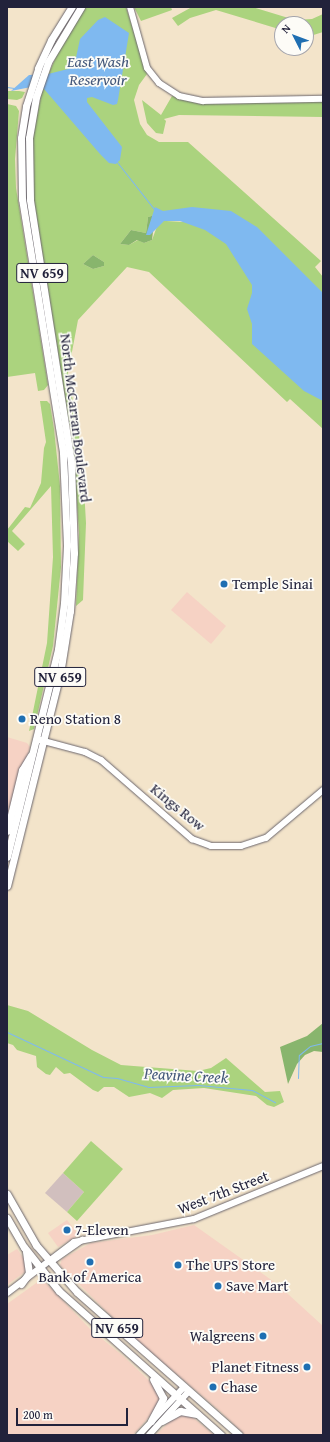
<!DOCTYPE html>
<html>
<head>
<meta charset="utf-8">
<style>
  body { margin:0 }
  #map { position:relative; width:330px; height:1442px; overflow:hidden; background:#f3e4ca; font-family:"Gentium Book Plus",serif }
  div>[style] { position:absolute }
  .built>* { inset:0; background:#f6d2c4 }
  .industrial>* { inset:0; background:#d1bfbe }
  .green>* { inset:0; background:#abd37e }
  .forest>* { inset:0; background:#88b56d }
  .water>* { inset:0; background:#7fb9f0 }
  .stream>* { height:1px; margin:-0.5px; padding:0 0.5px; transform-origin:0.5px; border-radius:0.5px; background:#7fb9f0 }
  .roads { filter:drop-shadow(0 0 1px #6b666d) drop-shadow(0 0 1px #6b666d) }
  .secondary>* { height:6px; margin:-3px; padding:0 3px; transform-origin:3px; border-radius:3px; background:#fff }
  .primary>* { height:7px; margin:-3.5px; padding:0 3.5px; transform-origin:3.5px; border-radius:3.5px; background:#fff }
  .dots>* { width:11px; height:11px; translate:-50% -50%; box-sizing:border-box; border:2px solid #fdfcf7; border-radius:50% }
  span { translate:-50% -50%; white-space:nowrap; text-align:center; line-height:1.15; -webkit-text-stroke:3.5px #fdfcf7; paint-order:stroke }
  .shield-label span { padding:1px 3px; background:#fdfcf7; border:1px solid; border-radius:3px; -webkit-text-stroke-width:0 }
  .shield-label { font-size:14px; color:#22223b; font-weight:700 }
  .street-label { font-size:15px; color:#22223b }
  .poi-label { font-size:15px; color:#22223b }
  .left { translate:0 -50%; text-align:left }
  .right { translate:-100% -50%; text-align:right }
  .water-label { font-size:16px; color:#43577a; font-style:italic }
  .frame { position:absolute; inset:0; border:8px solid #22223b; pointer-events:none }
  .north { position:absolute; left:274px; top:16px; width:40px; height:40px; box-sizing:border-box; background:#fdfcf7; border:1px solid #a5a5ac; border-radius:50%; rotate:312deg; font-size:11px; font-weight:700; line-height:16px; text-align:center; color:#22223b }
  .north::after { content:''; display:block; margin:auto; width:14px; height:18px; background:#1f6fb2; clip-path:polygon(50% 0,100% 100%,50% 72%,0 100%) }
  .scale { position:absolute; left:16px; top:1408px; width:112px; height:18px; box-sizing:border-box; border:2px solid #22223b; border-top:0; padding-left:5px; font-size:12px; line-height:14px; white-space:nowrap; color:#22223b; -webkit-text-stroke:3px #fdfcf7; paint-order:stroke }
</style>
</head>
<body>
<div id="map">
  <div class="built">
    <i style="clip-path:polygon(187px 592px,226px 626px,211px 644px,171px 610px)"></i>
    <i style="clip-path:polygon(7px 737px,27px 743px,30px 747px,7px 820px)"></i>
    <i style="clip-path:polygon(67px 1220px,79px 1235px,58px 1247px,48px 1233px)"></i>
    <i style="clip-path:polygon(194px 1225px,277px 1284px,323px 1326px,323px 1435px,245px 1435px,221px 1412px,126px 1331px,60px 1265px,62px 1259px,91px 1243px,152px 1235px)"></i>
    <i style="clip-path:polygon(17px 1249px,25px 1260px,26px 1271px,7px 1285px,7px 1255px)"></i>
    <i style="clip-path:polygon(39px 1281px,45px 1282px,91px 1330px,123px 1356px,158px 1389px,160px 1396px,156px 1409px,133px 1435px,7px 1435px,7px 1304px)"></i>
    <i style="clip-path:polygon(177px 1414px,191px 1416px,214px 1435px,156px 1435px)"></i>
  </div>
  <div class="industrial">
    <i style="clip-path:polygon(63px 1173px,84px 1192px,67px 1212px,45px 1193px)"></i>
  </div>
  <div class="green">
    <i style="clip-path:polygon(evenodd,86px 7px,126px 7px,147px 74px,139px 85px,134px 100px,140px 124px,147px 135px,159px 142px,188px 142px,321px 261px,315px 267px,323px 277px,323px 381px,312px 386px,323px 388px,323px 429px,290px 399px,287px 402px,149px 272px,127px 267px,78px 320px,68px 373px,82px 453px,86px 523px,83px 600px,76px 606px,79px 533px,73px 448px,34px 200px,31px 165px,33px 134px,43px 87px,58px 52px,86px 7px,171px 213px,191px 213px,215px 220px,216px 227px,210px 232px,202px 223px,166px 221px,165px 215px,171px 213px,86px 7px,155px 215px,160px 218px,152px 240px,144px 243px,138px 240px,129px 245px,120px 244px,131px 230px,146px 233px,148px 217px,155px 215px,86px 7px,93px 255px,104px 262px,104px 266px,93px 269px,83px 264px,93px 255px)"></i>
    <i style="clip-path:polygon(134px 7px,171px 7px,172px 10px,141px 21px)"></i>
    <i style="clip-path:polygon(192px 7px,252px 7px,295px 20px,312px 19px,323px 14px,323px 32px,307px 37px,306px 24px,282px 24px,282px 30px,216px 10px,190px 18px,178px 26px,172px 18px)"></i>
    <i style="clip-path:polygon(7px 91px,19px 91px,25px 92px,22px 98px,17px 100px,7px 99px)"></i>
    <i style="clip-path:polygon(172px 96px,200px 104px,323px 102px,323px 117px,179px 115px,164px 119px,166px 121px,163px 134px,156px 133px,147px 123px,142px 100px,161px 115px)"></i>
    <i style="clip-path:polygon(7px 104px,16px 106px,19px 111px,15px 159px,16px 188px,48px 385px,44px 390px,38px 391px,35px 373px,7px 377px)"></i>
    <i style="clip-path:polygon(40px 401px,47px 401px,50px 404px,54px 429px,60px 486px,61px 567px,53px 646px,34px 729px,29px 731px,47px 643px,53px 557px,51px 486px,12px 531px,25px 544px,18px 551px,7px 541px,7px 530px,25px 507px,30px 508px,41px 483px,44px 448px,46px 442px)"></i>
    <i style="clip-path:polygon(7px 1005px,28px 1011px,92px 1050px,121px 1065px,198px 1071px,211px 1068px,226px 1058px,265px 1092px,280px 1091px,284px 1102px,274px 1107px,267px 1105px,256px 1096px,204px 1088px,173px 1090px,162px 1098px,150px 1093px,129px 1097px,114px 1087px,104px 1087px,98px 1092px,93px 1090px,70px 1073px,64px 1074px,56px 1067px,50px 1075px,46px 1074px,37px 1067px,36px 1056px,17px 1050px,13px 1045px,7px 1043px)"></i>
    <i style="clip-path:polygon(91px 1141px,123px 1169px,77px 1221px,67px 1212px,84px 1192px,63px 1173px)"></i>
  </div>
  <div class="forest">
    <i style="clip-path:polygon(155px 215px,152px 240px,144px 243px,137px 240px,129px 245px,120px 244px,131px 230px,146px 233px,148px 217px)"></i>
    <i style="clip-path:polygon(93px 255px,104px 262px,104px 266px,93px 269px,83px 264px)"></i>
    <i style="clip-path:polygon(323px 1023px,323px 1052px,314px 1051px,305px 1055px,297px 1064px,288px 1084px,280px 1047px,307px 1036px)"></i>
  </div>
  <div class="water">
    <i style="clip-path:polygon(105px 17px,129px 33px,118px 100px,117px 104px,113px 105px,92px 97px,87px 98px,87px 102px,122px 147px,120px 160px,116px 164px,109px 163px,100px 154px,44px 89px,36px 86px,11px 91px,29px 75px,48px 74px,68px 69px,75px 62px,80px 39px,98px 20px)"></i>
    <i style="clip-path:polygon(155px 207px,163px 211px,192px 207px,231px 211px,257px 227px,323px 293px,323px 401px,304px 391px,252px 344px,252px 324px,247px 309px,252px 293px,252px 285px,226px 244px,205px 230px,180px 221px,164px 221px,150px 235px,146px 235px)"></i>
  </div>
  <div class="stream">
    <i style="left:7px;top:87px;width:7px;rotate:8deg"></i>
    <i style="left:117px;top:162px;width:60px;rotate:51.8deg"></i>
    <i style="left:7px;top:1032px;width:106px;rotate:25.1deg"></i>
    <i style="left:103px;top:1077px;width:14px;rotate:4deg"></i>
    <i style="left:117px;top:1078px;width:32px;rotate:16deg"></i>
    <i style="left:148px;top:1087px;width:50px;rotate:-2.3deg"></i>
    <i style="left:198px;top:1085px;width:54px;rotate:5.3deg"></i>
    <i style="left:252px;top:1090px;width:26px;rotate:28deg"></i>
    <i style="left:298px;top:1078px;width:23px;rotate:-88deg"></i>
    <i style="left:299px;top:1055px;width:14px;rotate:-39deg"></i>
    <i style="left:310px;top:1046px;width:13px;rotate:-13deg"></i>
  </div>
  <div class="roads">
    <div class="secondary">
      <i style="left:130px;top:7px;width:63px;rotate:74.4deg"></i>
      <i style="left:147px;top:68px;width:19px;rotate:51deg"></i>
      <i style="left:159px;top:83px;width:24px;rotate:33deg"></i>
      <i style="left:179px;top:96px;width:25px;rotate:12deg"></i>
      <i style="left:203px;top:101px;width:120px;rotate:-1deg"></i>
      <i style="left:40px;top:740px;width:47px;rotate:14.9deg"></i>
      <i style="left:85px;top:752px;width:18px;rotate:27deg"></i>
      <i style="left:101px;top:760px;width:121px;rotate:41deg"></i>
      <i style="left:192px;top:839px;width:20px;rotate:20deg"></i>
      <i style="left:211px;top:846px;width:30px"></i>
      <i style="left:241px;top:846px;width:26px;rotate:-18deg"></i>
      <i style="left:266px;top:838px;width:75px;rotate:-40.1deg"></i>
      <i style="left:52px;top:1261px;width:37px;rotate:-35deg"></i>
      <i style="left:7px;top:1293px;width:84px;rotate:-37.3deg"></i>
      <i style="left:74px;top:1242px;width:122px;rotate:-10.9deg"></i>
      <i style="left:194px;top:1219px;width:139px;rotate:-22.3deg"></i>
      <i style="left:139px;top:1435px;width:66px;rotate:-46.8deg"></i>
      <i style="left:149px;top:1435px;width:59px;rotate:-47.7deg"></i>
    </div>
    <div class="primary">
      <i style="left:7px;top:831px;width:63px;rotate:-76.2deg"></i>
      <i style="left:22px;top:770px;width:17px;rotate:-59deg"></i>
      <i style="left:7px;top:857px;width:214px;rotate:-76.2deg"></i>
      <i style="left:58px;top:649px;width:46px;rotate:-82.6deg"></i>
      <i style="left:64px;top:603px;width:58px;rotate:-87deg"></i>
      <i style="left:67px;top:545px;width:93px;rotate:-92.5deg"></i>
      <i style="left:63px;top:452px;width:256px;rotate:-99.2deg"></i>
      <i style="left:22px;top:199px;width:61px;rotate:-90.9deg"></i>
      <i style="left:21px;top:138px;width:32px;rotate:-81deg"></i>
      <i style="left:26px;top:106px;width:40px;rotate:-72deg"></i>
      <i style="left:38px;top:68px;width:31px;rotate:-65deg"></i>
      <i style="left:51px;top:40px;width:39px;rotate:-58deg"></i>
      <i style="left:7px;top:886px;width:219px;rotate:-76deg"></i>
      <i style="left:60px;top:674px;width:64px;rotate:-81deg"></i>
      <i style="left:70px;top:611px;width:58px;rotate:-86.1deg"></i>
      <i style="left:74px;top:553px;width:91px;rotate:-91.9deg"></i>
      <i style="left:71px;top:462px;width:266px;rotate:-98.9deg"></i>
      <i style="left:30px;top:199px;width:61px;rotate:-90.9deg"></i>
      <i style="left:29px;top:138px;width:42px;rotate:-80.3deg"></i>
      <i style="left:36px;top:97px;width:37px;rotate:-71deg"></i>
      <i style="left:48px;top:62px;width:64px;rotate:-59deg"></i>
      <i style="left:7px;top:1194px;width:59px;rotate:60.4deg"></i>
      <i style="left:36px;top:1245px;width:62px;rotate:48.9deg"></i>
      <i style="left:77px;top:1292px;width:216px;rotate:41.4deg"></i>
      <i style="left:7px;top:1218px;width:34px;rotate:60deg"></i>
      <i style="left:24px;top:1247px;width:56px;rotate:51.5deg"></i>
      <i style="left:59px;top:1291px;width:217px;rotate:41.6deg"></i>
      <i style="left:21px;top:1284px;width:14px;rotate:-54deg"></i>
      <i style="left:29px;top:1273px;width:22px;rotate:-98deg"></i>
      <i style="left:151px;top:1421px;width:26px;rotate:-62deg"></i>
      <i style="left:163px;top:1398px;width:21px;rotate:-118deg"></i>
      <i style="left:162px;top:1421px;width:21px;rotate:-29deg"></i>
      <i style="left:180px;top:1411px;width:17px;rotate:10deg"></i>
    </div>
  </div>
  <div class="dots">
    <i style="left:224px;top:584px;background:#1f6fb2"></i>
    <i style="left:22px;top:719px;background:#1f6fb2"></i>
    <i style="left:67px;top:1230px;background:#1f6fb2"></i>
    <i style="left:90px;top:1262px;background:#1f6fb2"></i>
    <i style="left:178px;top:1265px;background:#1f6fb2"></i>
    <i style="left:218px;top:1286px;background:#1f6fb2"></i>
    <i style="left:263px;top:1336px;background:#1f6fb2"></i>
    <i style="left:307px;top:1367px;background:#1f6fb2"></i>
    <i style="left:213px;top:1387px;background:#1f6fb2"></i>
  </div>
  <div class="shield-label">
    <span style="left:42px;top:273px">NV 659</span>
    <span style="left:60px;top:677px">NV 659</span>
    <span style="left:117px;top:1328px">NV 659</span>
  </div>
  <div class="street-label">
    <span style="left:76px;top:418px;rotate:83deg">North McCarran Boulevard</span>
    <span style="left:178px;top:807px;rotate:39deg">Kings Row</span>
    <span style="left:223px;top:1192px;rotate:-21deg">West 7th Street</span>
  </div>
  <div class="poi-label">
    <span class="left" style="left:232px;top:584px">Temple Sinai</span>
    <span class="left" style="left:30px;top:719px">Reno Station 8</span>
    <span class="left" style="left:75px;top:1230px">7-Eleven</span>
    <span class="left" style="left:186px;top:1265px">The UPS Store</span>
    <span style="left:90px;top:1277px">Bank of America</span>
    <span class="left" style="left:226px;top:1286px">Save Mart</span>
    <span class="right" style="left:255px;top:1336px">Walgreens</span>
    <span class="right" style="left:299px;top:1367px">Planet Fitness</span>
    <span class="left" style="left:221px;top:1387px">Chase</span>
  </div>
  <div class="water-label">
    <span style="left:98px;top:70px">East Wash<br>Reservoir</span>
    <span style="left:186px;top:1075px;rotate:3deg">Peavine Creek</span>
  </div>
  <div class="frame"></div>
  <div class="north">N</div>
  <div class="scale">200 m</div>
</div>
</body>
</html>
